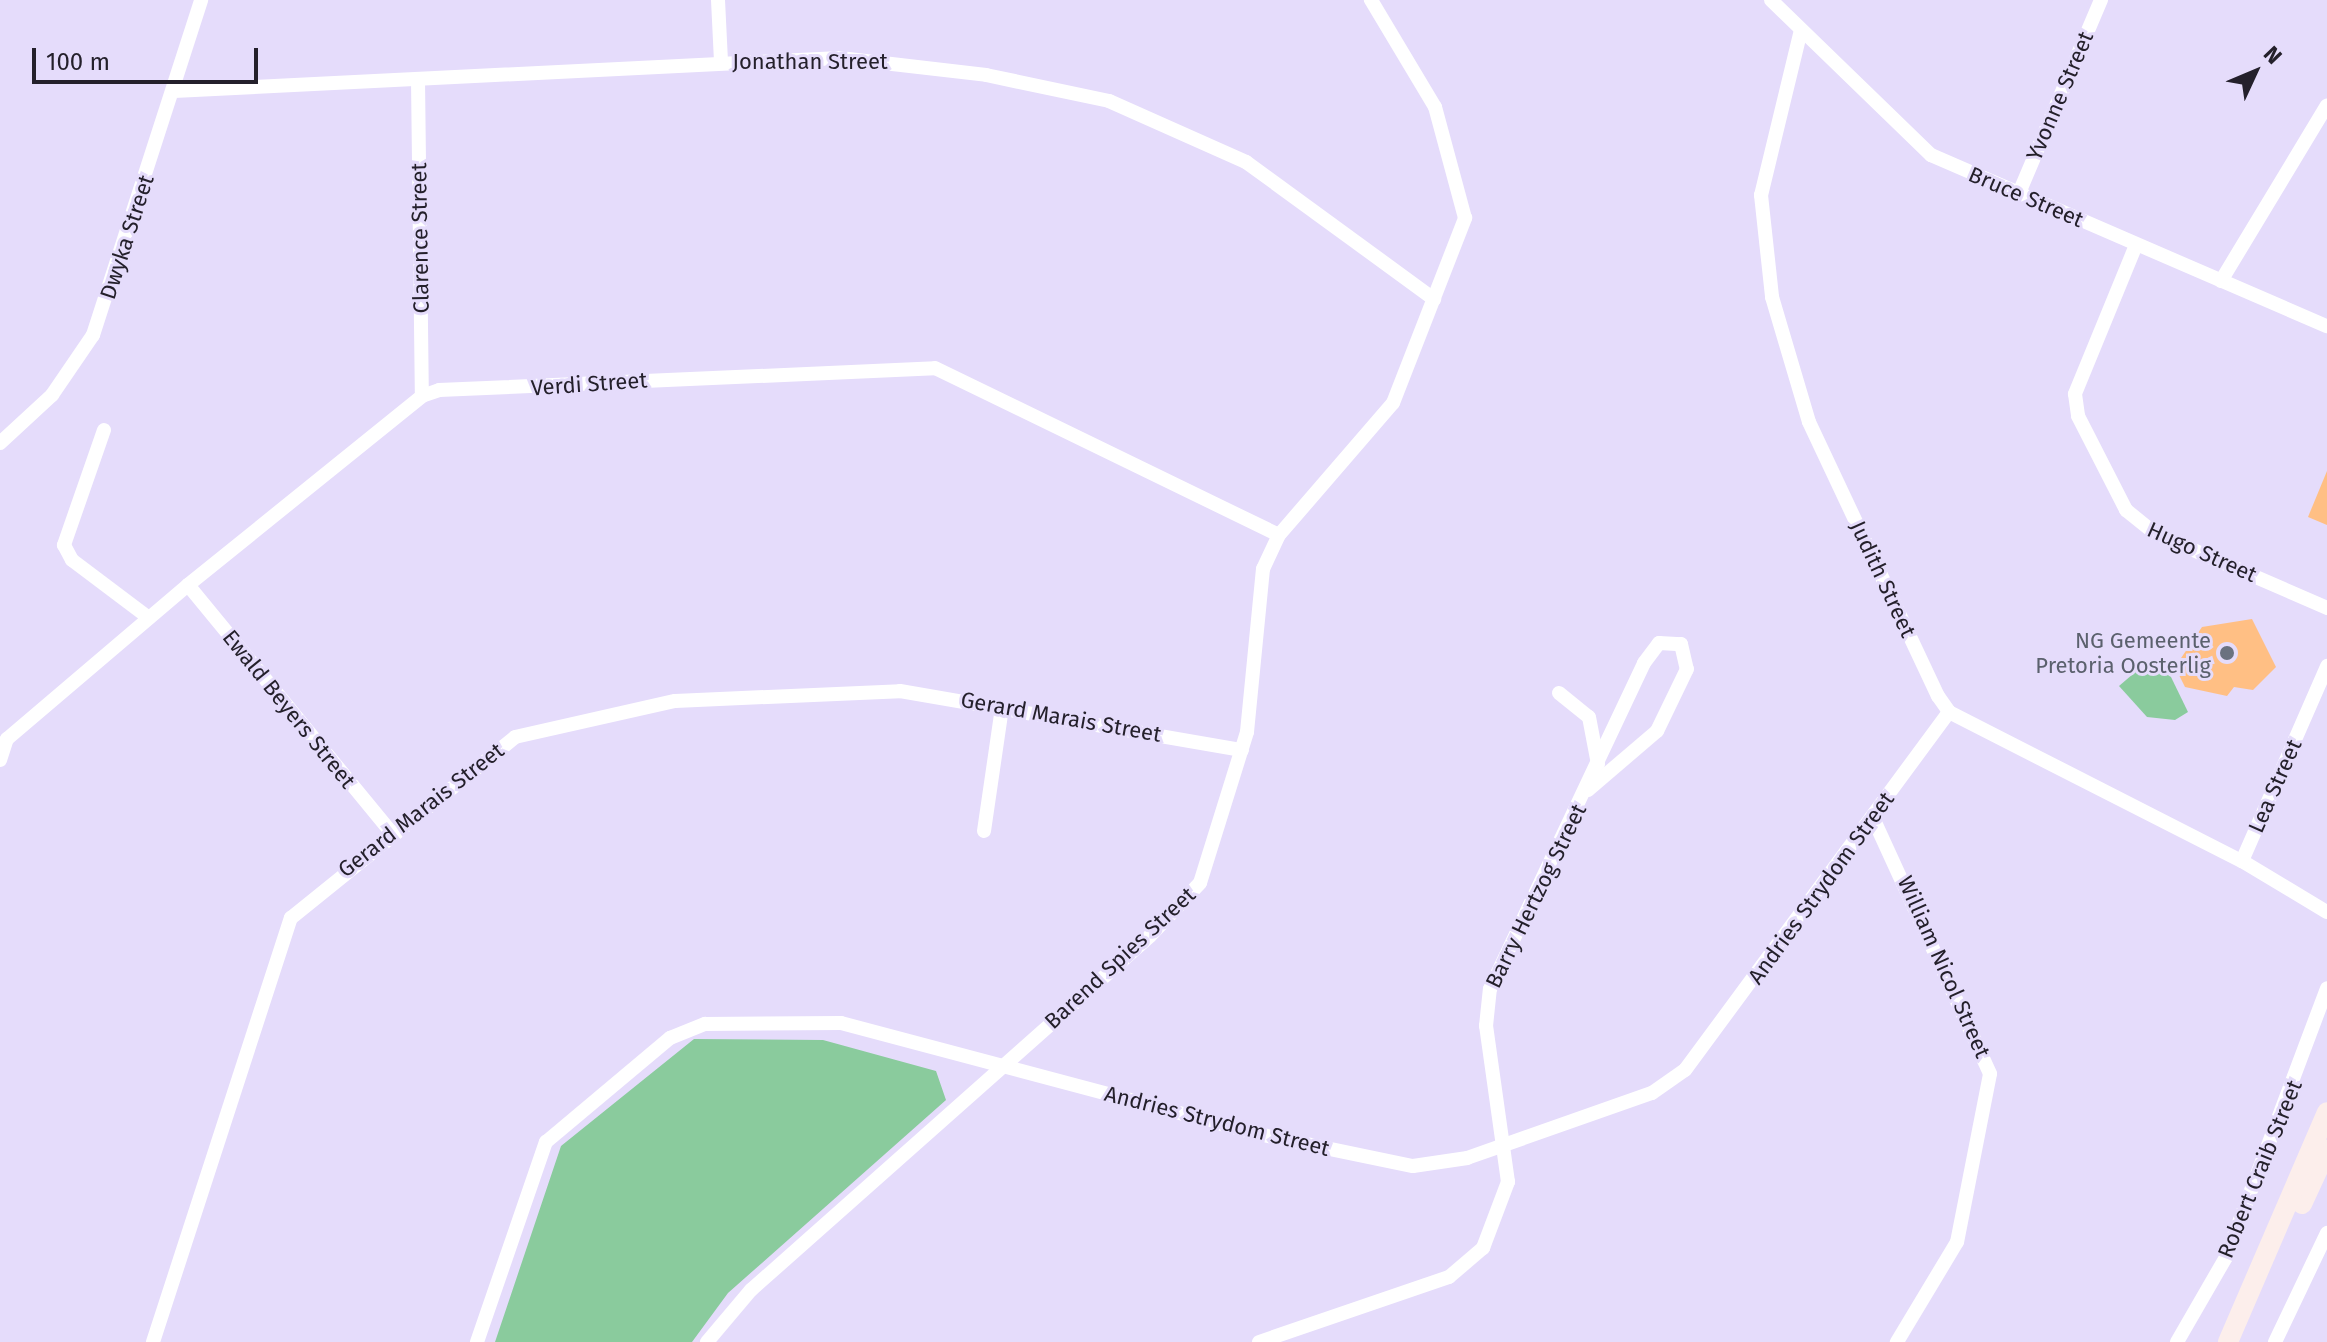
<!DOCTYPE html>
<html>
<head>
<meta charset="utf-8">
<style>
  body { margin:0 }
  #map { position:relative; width:2327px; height:1342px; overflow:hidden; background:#e5dcfb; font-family:"Fira Sans",sans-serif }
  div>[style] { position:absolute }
  .green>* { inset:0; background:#8acb9d }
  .building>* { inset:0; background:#ffbf84 }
  .street>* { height:14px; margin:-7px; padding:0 7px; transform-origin:7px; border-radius:7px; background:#fff }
  .secondary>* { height:20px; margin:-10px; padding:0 10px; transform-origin:10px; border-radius:10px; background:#fceeeb }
  .dots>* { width:22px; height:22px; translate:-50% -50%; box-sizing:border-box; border:4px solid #e5dcfb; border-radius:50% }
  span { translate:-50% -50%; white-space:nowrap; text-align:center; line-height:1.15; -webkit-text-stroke:6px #e5dcfb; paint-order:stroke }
  .street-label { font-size:22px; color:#24202b }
  .worship-label { font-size:22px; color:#5b616d }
  .right { translate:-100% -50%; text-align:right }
  .north { position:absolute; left:2215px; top:32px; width:80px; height:80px; -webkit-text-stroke:6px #e5dcfb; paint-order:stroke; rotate:46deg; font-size:22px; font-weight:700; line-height:32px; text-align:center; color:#24202b }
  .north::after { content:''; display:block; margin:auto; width:28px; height:36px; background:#24202b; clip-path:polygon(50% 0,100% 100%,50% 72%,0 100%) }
  .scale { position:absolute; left:32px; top:48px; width:226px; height:36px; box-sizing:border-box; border:4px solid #24202b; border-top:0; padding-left:10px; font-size:24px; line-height:28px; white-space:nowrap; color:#24202b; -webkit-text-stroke:6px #e5dcfb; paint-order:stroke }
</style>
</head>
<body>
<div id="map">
  <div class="green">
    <i style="clip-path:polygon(2147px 662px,2171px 677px,2188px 712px,2175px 720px,2147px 717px,2119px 686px)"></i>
    <i style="clip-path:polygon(694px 1039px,823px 1040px,936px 1071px,946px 1100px,728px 1293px,692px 1342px,495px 1342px,561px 1146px)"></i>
  </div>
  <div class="building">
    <i style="clip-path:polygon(2327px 471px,2327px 525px,2308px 517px)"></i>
    <i style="clip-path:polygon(2252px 619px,2276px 667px,2253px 690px,2234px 687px,2227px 696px,2185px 687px,2175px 667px,2202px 627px)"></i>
  </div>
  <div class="street">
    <i style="left:718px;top:0;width:62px;rotate:87.2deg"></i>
    <i style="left:1771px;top:0;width:223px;rotate:44.1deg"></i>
    <i style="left:1931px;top:155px;width:431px;rotate:23.4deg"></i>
    <i style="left:1801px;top:30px;width:170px;rotate:103.6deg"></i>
    <i style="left:1761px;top:195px;width:103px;rotate:83.8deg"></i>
    <i style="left:1772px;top:297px;width:130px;rotate:73.5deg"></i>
    <i style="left:1809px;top:422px;width:303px;rotate:64.8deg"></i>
    <i style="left:1938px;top:696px;width:19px;rotate:55deg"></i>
    <i style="left:1949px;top:712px;width:329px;rotate:27deg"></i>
    <i style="left:2242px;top:861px;width:99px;rotate:31deg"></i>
    <i style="left:418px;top:80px;width:316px;rotate:89.3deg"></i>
    <i style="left:174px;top:91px;width:667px;rotate:-2.84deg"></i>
    <i style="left:840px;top:58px;width:147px;rotate:6.6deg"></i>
    <i style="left:986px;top:75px;width:126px;rotate:11.9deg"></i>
    <i style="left:1109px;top:101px;width:150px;rotate:24deg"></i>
    <i style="left:1246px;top:162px;width:233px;rotate:36.1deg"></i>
    <i style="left:2019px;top:193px;width:210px;rotate:-67deg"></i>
    <i style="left:2136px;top:245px;width:161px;rotate:112.3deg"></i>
    <i style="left:2075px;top:394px;width:22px;rotate:82deg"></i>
    <i style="left:2078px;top:416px;width:106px;rotate:62.9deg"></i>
    <i style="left:2126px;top:510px;width:36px;rotate:39deg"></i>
    <i style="left:2154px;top:533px;width:189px;rotate:23.4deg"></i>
    <i style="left:2221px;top:281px;width:205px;rotate:-58.9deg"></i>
    <i style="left:104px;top:430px;width:122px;rotate:109.2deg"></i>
    <i style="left:64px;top:545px;width:17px;rotate:62deg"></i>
    <i style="left:72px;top:560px;width:96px;rotate:37deg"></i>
    <i style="left:0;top:443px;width:71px;rotate:-42.7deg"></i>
    <i style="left:52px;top:395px;width:73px;rotate:-55.7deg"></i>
    <i style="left:93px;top:335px;width:352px;rotate:-72.1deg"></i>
    <i style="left:188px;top:585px;width:320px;rotate:50.6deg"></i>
    <i style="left:1559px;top:693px;width:38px;rotate:39deg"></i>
    <i style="left:1589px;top:717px;width:48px;rotate:79.2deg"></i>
    <i style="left:0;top:760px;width:22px;rotate:-72deg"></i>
    <i style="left:7px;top:739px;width:238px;rotate:-40.4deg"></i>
    <i style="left:188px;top:585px;width:301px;rotate:-38.9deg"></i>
    <i style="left:422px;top:396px;width:18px;rotate:-19deg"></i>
    <i style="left:439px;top:390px;width:496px;rotate:-2.5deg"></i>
    <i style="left:935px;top:368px;width:382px;rotate:25.9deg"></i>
    <i style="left:1873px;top:818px;width:281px;rotate:65.4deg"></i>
    <i style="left:1990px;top:1074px;width:171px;rotate:101.1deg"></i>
    <i style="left:1957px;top:1242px;width:117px;rotate:121deg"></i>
    <i style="left:984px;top:831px;width:124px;rotate:-81.7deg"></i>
    <i style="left:2242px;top:861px;width:213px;rotate:-66.4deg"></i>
    <i style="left:153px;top:1342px;width:446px;rotate:-72deg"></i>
    <i style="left:291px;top:918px;width:288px;rotate:-38.9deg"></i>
    <i style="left:515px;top:737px;width:164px;rotate:-12.7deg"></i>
    <i style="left:675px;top:701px;width:225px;rotate:-2.5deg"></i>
    <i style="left:900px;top:691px;width:347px;rotate:9.8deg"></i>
    <i style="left:477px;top:1342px;width:212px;rotate:-71deg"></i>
    <i style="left:546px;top:1142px;width:162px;rotate:-40deg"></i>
    <i style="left:670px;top:1038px;width:38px;rotate:-22deg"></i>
    <i style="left:705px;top:1024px;width:136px;rotate:-0.4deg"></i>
    <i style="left:841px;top:1023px;width:432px;rotate:14.9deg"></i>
    <i style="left:1258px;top:1134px;width:158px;rotate:11.7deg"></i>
    <i style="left:1413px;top:1166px;width:55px;rotate:-8.4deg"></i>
    <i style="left:1467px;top:1158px;width:196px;rotate:-19.4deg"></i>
    <i style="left:1652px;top:1093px;width:40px;rotate:-34.9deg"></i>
    <i style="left:1685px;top:1070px;width:445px;rotate:-53.6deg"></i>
    <i style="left:707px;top:1342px;width:68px;rotate:-49.8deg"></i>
    <i style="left:751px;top:1290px;width:533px;rotate:-41.58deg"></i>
    <i style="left:1150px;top:936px;width:73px;rotate:-46.7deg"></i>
    <i style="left:1200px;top:883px;width:158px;rotate:-72.7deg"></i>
    <i style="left:1247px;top:732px;width:164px;rotate:-84.4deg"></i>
    <i style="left:1263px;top:569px;width:38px;rotate:-65deg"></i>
    <i style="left:1279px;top:535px;width:174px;rotate:-49.2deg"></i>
    <i style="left:1393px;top:403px;width:199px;rotate:-68.7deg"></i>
    <i style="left:1465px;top:218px;width:115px;rotate:-105.1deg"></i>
    <i style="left:1435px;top:107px;width:125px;rotate:-120.9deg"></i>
    <i style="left:1259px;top:1342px;width:201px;rotate:-18.9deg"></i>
    <i style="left:1449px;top:1277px;width:45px;rotate:-40.5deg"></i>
    <i style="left:1483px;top:1248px;width:71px;rotate:-69.3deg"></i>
    <i style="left:1508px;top:1182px;width:158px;rotate:-98deg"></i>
    <i style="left:1486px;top:1026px;width:37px;rotate:-84deg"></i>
    <i style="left:1490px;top:989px;width:361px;rotate:-64.7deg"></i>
    <i style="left:1644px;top:663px;width:25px;rotate:-53deg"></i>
    <i style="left:1659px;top:643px;width:22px;rotate:3deg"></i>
    <i style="left:1681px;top:644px;width:26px;rotate:77deg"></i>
    <i style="left:1687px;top:669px;width:69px;rotate:115.8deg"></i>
    <i style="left:1657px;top:731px;width:91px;rotate:139.5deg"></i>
    <i style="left:2177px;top:1342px;width:98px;rotate:-60deg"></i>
    <i style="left:2226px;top:1257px;width:287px;rotate:-69.4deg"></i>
    <i style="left:2275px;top:1342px;width:121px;rotate:-64.5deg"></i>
  </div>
  <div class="secondary">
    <i style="left:2302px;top:1204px;width:60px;rotate:-65.2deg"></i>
    <i style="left:2228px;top:1342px;width:250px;rotate:-66.7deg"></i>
  </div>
  <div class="dots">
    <i style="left:2227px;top:653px;background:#6b7280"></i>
  </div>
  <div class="street-label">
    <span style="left:810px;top:62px">Jonathan Street</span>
    <span style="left:2060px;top:96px;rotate:-67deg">Yvonne Street</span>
    <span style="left:2026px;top:197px;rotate:23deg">Bruce Street</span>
    <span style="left:127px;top:237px;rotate:-72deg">Dwyka Street</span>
    <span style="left:420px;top:238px;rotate:-91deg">Clarence Street</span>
    <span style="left:589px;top:384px;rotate:-4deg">Verdi Street</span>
    <span style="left:2202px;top:552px;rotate:24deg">Hugo Street</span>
    <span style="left:1883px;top:579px;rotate:65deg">Judith Street</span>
    <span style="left:289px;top:709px;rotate:51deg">Ewald Beyers Street</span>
    <span style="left:1061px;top:717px;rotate:10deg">Gerard Marais Street</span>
    <span style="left:2275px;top:786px;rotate:-66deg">Lea Street</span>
    <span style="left:421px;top:810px;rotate:-38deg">Gerard Marais Street</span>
    <span style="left:1821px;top:888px;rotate:-54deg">Andries Strydom Street</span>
    <span style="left:1536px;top:896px;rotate:-64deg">Barry Hertzog Street</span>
    <span style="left:1120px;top:958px;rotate:-43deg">Barend Spies Street</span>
    <span style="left:1944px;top:967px;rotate:66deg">William Nicol Street</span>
    <span style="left:1217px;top:1121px;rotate:14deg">Andries Strydom Street</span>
    <span style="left:2260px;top:1169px;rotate:-68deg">Robert Craib Street</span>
  </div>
  <div class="worship-label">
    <span class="right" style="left:2211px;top:653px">NG Gemeente<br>Pretoria Oosterlig</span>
  </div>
  <div class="north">N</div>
  <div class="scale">100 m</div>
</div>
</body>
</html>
